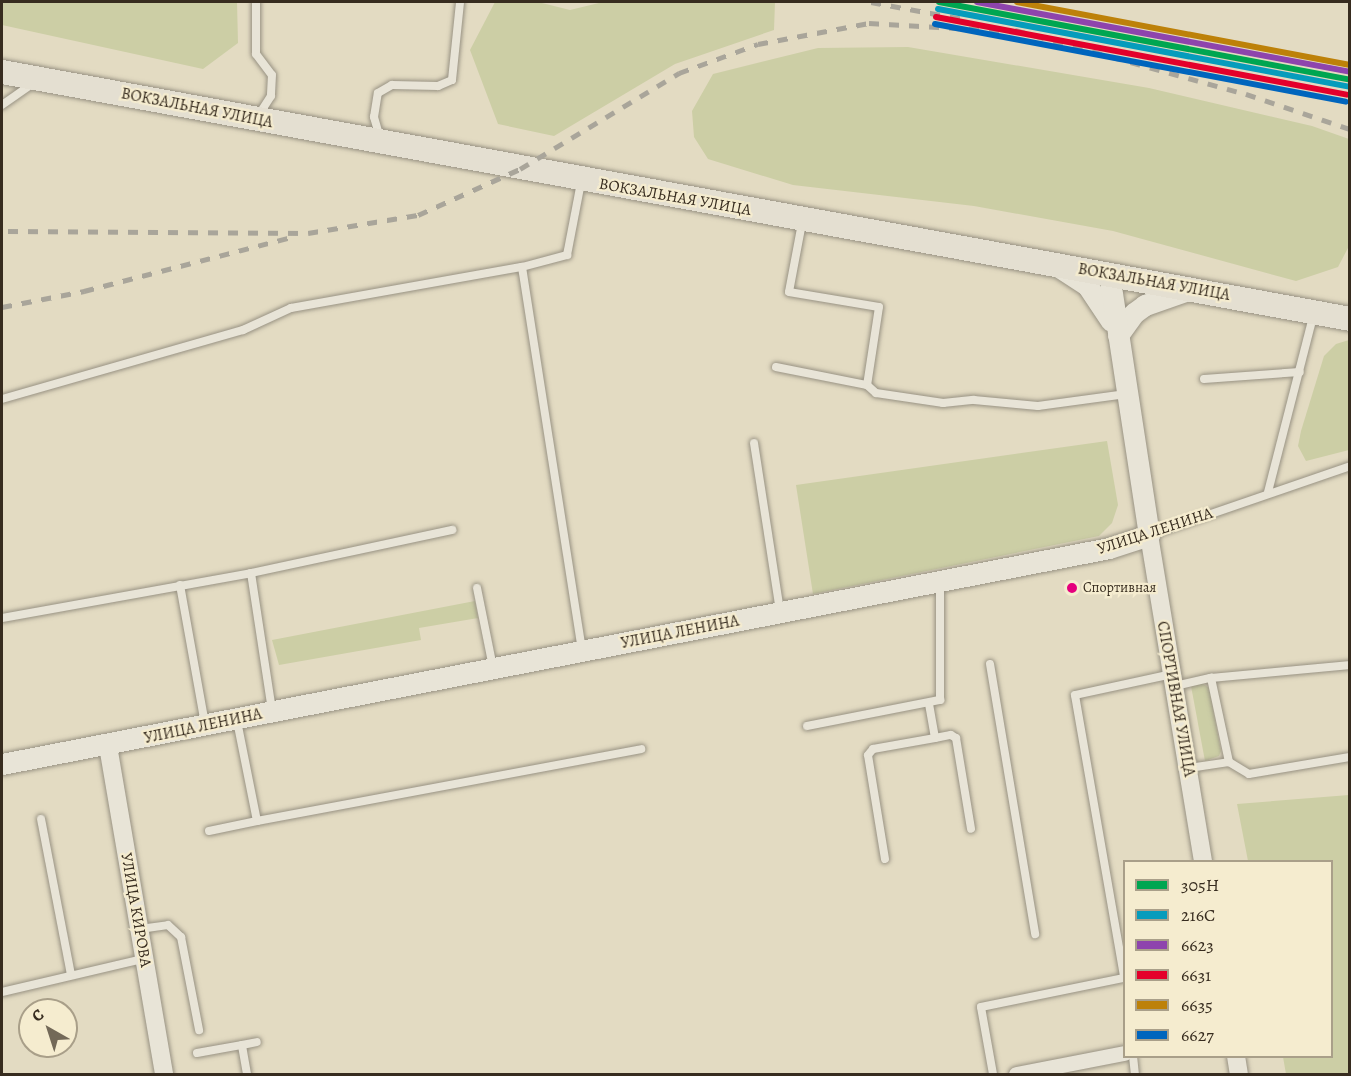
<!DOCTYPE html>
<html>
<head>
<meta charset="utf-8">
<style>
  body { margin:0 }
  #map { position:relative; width:1351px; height:1076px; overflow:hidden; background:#e3dbc2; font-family:Alegreya,serif }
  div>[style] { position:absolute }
  .green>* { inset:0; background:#cccea5 }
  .roads { filter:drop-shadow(0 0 2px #989283) drop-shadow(0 0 2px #989283) }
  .service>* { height:8px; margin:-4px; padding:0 4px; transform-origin:4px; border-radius:4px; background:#e8e4d7 }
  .minor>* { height:15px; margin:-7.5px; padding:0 7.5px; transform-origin:7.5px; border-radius:7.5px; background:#e8e4d7 }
  .tertiary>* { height:18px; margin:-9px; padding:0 9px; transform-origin:9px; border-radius:9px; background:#e8e4d7 }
  .secondary>* { height:21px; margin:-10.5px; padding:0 10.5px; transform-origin:10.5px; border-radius:10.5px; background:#e8e4d7 }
  .trunk>* { height:24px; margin:-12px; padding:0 12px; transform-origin:12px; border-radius:12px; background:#e4dfd1 }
  .rail>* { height:4.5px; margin-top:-2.25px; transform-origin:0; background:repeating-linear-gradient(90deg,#a9a59a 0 10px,transparent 0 20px) }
  .rail-1>* { height:6px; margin:-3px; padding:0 3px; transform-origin:3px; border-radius:3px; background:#00a651 }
  .rail-2>* { height:6px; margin:-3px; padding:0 3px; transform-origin:3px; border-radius:3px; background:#069cbc }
  .rail-3>* { height:6px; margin:-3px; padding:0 3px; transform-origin:3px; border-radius:3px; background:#8e44ad }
  .rail-4>* { height:6px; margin:-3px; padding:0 3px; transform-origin:3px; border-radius:3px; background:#e4002b }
  .rail-5>* { height:6px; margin:-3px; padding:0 3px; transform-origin:3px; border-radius:3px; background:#bd8109 }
  .rail-6>* { height:6px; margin:-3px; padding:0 3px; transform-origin:3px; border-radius:3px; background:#0065bd }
  .dots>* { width:16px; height:16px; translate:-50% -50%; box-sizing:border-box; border:3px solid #f5eccf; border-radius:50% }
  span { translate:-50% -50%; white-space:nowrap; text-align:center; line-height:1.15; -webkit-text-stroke:4.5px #f5eccf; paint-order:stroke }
  .bus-label { font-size:14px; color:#372c1f }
  .left { translate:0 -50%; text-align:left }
  .street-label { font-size:16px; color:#372c1f }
  .frame { position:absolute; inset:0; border:3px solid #372c1f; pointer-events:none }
  .legend { position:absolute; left:1123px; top:860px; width:210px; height:198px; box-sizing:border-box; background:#f5eccf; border:2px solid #a99f89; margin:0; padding:8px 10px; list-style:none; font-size:18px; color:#372c1f }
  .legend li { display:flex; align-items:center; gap:12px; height:30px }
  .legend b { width:30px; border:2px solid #a99f89 }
  .north { position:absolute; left:18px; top:998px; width:60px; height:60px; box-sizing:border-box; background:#f5eccf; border:2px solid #a99f89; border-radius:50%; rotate:321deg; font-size:16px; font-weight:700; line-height:24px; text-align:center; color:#372c1f }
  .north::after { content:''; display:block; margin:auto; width:21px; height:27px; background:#736958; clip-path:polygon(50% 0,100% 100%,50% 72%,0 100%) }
</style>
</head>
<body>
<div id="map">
  <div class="green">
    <i style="clip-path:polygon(2px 2px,237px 2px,238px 43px,203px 69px,2px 25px)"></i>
    <i style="clip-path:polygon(495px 2px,538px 2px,570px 10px,603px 2px,775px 2px,774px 30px,675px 64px,554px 136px,498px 124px,470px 50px)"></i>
    <i style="clip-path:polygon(908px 47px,1149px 88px,1312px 126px,1349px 139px,1349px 246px,1338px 267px,1296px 281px,1113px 231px,974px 206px,793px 185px,708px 159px,694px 137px,692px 111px,713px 74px,818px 48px)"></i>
    <i style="clip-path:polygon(1349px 340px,1349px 450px,1306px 461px,1298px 446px,1301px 431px,1324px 356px,1336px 344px)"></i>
    <i style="clip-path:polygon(1107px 441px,1118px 505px,1112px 523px,1099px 536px,813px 594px,796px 485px)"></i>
    <i style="clip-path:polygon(475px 601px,478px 618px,419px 628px,421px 640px,279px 665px,272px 640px)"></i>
    <i style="clip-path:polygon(1202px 683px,1209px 688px,1221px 751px,1219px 756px,1205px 761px,1191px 686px)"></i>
    <i style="clip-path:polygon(1349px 795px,1349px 1074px,1286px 1074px,1283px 1057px,1332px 1056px,1332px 862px,1248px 861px,1237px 804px)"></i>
  </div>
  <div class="roads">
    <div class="service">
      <i style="left:256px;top:2px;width:52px;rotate:90deg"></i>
      <i style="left:256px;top:54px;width:26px;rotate:53deg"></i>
      <i style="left:272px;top:75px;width:21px;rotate:93deg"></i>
      <i style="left:271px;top:96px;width:24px;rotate:123deg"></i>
      <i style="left:2px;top:105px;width:37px;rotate:-35deg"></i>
      <i style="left:380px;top:138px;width:22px;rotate:-106deg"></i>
      <i style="left:374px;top:117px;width:24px;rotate:-81deg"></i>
      <i style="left:378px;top:93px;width:16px;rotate:-30deg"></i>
      <i style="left:392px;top:85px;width:46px;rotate:1.2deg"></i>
      <i style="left:438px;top:86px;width:15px;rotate:-23deg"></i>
      <i style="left:452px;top:80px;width:78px;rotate:-84.1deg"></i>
      <i style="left:802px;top:223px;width:70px;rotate:100.7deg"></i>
      <i style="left:789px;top:292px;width:91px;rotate:9.5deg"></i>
      <i style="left:879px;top:307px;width:79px;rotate:98.7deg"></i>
      <i style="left:867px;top:385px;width:12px;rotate:42deg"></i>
      <i style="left:876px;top:393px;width:68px;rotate:8.5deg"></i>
      <i style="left:943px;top:403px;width:31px;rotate:-6deg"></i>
      <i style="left:974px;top:400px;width:64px;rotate:5.4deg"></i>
      <i style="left:1038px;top:406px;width:89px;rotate:-7.8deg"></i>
      <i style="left:522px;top:267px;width:386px;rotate:81.1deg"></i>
      <i style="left:776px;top:367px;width:93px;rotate:11.2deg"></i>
      <i style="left:1204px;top:379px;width:96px;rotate:-4.2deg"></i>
      <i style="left:2px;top:399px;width:251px;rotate:-16deg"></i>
      <i style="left:243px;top:330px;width:53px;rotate:-24.6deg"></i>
      <i style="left:291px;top:308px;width:235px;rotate:-10.1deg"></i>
      <i style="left:522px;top:267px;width:47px;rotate:-14.9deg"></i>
      <i style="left:567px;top:255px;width:74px;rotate:-79.1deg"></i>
      <i style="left:754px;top:443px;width:170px;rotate:81.2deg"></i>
      <i style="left:1268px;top:492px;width:181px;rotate:-75.6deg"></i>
      <i style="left:1150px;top:535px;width:212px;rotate:-19deg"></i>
      <i style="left:251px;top:573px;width:140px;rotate:81.3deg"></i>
      <i style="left:180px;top:585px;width:141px;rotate:79.8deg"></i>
      <i style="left:477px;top:588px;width:81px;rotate:78.6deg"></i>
      <i style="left:2px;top:618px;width:253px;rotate:-10.2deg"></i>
      <i style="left:251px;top:573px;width:206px;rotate:-12.1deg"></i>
      <i style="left:990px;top:664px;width:274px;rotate:80.5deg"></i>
      <i style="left:1175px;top:686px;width:37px;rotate:-13deg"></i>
      <i style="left:1211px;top:678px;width:140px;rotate:-5.3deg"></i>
      <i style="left:807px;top:726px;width:136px;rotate:-11.1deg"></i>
      <i style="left:940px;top:700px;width:118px;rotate:-90deg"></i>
      <i style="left:935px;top:738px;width:16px;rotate:-11deg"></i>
      <i style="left:951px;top:735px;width:6px;rotate:31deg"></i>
      <i style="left:956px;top:738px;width:92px;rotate:80.6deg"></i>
      <i style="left:1229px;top:762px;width:23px;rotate:31deg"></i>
      <i style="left:1249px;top:774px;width:102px;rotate:-9.6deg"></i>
      <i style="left:1189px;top:768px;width:40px;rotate:-8.5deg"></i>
      <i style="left:1229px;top:762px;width:86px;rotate:-102.1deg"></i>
      <i style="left:41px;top:819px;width:159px;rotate:79.1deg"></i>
      <i style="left:257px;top:821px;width:391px;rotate:-10.6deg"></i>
      <i style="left:209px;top:831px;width:49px;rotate:-11.8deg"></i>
      <i style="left:257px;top:821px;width:102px;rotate:-101.3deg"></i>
      <i style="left:885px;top:859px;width:105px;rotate:-99.3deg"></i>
      <i style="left:868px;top:755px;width:8px;rotate:-50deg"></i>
      <i style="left:873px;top:749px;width:63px;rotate:-10.1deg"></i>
      <i style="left:935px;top:738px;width:35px;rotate:-100deg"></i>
      <i style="left:140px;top:929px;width:28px;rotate:-8deg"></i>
      <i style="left:168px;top:925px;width:18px;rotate:43deg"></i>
      <i style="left:181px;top:937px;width:95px;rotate:79deg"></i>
      <i style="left:1124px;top:976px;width:285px;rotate:-99.9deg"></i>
      <i style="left:1075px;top:695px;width:99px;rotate:-12.2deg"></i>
      <i style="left:2px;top:992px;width:145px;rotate:-13.2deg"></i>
      <i style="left:197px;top:1053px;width:46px;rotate:-10.1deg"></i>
      <i style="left:1133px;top:1056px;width:18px;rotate:84deg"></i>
      <i style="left:247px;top:1074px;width:29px;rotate:-100deg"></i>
      <i style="left:242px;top:1045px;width:15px;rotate:-11deg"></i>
      <i style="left:993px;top:1074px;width:68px;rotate:-100.2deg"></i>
      <i style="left:981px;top:1007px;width:146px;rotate:-11.5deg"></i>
    </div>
    <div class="minor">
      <i style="left:1016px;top:1074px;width:110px;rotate:-11deg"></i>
    </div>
    <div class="tertiary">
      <i style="left:1149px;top:535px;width:331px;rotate:80.6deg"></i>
      <i style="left:108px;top:746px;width:333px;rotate:80.3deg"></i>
      <i style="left:1236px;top:1056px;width:18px;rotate:81deg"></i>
    </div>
    <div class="secondary">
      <i style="left:1059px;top:267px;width:33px;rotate:33deg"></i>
      <i style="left:1087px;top:285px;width:43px;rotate:56.3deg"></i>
      <i style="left:1118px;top:335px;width:27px;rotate:-54deg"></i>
      <i style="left:1134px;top:313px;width:14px;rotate:-36deg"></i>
      <i style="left:1145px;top:305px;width:46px;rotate:-19.2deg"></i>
      <i style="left:2px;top:764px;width:1128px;rotate:-11.04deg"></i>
      <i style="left:1109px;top:548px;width:42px;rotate:-18deg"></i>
      <i style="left:1149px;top:535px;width:264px;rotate:-98.7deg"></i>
    </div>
    <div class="trunk">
      <i style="left:2px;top:72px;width:1370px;rotate:10.38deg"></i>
    </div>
  </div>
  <div class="rail">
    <i style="left:871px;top:2px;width:99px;rotate:10.5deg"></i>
    <i style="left:1015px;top:30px;width:240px;rotate:15.5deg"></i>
    <i style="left:1246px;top:94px;width:110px;rotate:18.6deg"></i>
    <i style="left:8px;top:231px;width:300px;rotate:0.4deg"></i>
    <i style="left:308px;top:233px;width:111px;rotate:-9.3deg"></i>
    <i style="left:418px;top:215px;width:112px;rotate:-24.3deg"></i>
    <i style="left:520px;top:169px;width:186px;rotate:-31.1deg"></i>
    <i style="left:679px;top:73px;width:84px;rotate:-20.2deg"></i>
    <i style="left:758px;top:44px;width:113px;rotate:-10.7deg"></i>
    <i style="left:869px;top:23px;width:155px;rotate:3.3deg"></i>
    <i style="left:2px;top:307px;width:84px;rotate:-11deg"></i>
    <i style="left:84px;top:291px;width:214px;rotate:-14.6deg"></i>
  </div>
  <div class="rail-1">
    <i style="left:939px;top:2px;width:418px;rotate:10.7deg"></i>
  </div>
  <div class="rail-2">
    <i style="left:938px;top:9px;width:418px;rotate:10.7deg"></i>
  </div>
  <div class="rail-3">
    <i style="left:977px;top:2px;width:380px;rotate:10.6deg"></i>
  </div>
  <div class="rail-4">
    <i style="left:936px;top:17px;width:418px;rotate:10.7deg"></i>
  </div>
  <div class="rail-5">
    <i style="left:1017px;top:2px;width:339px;rotate:10.7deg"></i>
  </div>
  <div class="rail-6">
    <i style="left:935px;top:24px;width:418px;rotate:10.7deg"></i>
  </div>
  <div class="dots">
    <i style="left:1072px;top:588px;background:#e5007d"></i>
  </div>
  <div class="bus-label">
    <span class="left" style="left:1083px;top:588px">Спортивная</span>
  </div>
  <div class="street-label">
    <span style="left:197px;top:108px;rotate:11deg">ВОКЗАЛЬНАЯ УЛИЦА</span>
    <span style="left:675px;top:197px;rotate:10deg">ВОКЗАЛЬНАЯ УЛИЦА</span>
    <span style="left:1154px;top:282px;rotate:10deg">ВОКЗАЛЬНАЯ УЛИЦА</span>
    <span style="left:1155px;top:531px;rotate:-18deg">УЛИЦА ЛЕНИНА</span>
    <span style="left:680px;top:632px;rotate:-11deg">УЛИЦА ЛЕНИНА</span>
    <span style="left:1176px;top:699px;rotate:80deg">СПОРТИВНАЯ УЛИЦА</span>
    <span style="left:203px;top:726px;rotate:-12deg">УЛИЦА ЛЕНИНА</span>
    <span style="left:136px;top:910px;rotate:80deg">УЛИЦА КИРОВА</span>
  </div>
  <div class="frame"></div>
  <ul class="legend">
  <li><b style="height:8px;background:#00a651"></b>305Н</li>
  <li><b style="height:8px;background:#069cbc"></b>216С</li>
  <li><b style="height:8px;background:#8e44ad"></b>6623</li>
  <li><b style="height:8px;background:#e4002b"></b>6631</li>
  <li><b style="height:8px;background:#bd8109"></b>6635</li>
  <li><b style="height:8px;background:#0065bd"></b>6627</li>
  </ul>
  <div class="north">С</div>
</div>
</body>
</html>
